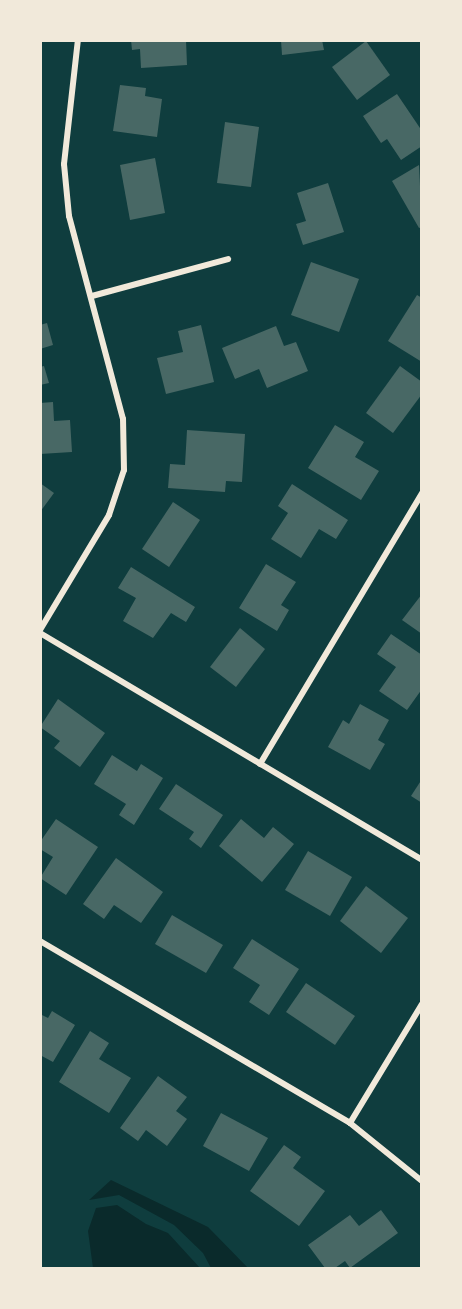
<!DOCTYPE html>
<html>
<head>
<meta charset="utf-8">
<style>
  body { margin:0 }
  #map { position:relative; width:462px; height:1309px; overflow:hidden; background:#0f3d3e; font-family:"PT Sans Narrow",sans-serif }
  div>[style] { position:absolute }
  .water>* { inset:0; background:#0a2a2b }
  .building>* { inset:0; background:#486865 }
  .minor>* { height:6px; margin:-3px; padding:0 3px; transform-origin:3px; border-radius:3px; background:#f1e9da }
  span { translate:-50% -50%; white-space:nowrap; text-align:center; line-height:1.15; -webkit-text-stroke:6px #f1e9da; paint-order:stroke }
  .frame { position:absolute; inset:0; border:42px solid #f1e9da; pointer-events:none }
</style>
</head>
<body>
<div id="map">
  <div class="water">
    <i style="clip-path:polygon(111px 1180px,208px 1227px,248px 1268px,211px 1268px,203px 1253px,174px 1225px,119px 1195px,89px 1200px)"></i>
    <i style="clip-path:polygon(117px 1205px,146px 1224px,168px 1233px,200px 1268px,93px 1268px,88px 1231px,96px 1208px)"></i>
  </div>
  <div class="building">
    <i style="clip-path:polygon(131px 40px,186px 40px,187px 65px,141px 68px,140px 49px,132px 50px)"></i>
    <i style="clip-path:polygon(281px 40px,322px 40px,324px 50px,282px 55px)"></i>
    <i style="clip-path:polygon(366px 41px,390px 75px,357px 100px,332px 67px)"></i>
    <i style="clip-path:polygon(120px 85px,146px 88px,145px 96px,162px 99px,157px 137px,113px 131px)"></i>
    <i style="clip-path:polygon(397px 94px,422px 131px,422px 146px,401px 160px,387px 139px,381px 143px,363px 116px)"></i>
    <i style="clip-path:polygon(225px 122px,259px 127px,251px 187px,217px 183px)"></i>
    <i style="clip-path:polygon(155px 158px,165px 213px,130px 220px,120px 165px)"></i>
    <i style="clip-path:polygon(419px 165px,422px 227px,419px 228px,392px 181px)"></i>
    <i style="clip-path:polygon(328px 183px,344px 232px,303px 245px,296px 224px,306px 221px,297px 193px)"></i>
    <i style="clip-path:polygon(311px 262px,359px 279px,339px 332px,291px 315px)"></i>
    <i style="clip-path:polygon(417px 295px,422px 298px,422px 362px,388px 341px)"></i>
    <i style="clip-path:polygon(47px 323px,53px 345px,40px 349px,40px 325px)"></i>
    <i style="clip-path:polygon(201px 325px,214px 382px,166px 394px,157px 358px,183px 352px,178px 331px)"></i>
    <i style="clip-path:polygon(276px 326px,284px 346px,296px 342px,308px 371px,267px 388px,259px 369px,235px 379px,222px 348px)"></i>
    <i style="clip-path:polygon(44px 366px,49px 383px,40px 385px,40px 367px)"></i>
    <i style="clip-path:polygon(400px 366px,422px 382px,422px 394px,393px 433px,366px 413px)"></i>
    <i style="clip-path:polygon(53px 402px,54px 421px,70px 420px,72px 452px,40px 454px,40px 403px)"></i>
    <i style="clip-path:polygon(335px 425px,364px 442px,355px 457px,379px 471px,361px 500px,308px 468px)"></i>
    <i style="clip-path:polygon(187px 430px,245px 434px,242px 482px,226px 481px,225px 492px,168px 488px,170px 464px,185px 465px)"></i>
    <i style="clip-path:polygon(40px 483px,54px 493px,40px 512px)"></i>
    <i style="clip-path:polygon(292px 484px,348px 520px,336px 539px,319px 529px,301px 558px,271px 539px,288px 513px,278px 506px)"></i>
    <i style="clip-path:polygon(173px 502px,200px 520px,169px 567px,142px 549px)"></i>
    <i style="clip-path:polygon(266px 564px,296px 582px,281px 605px,289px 610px,277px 631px,239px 608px)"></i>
    <i style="clip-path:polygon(131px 567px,195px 607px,186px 622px,171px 613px,153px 638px,123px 621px,136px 598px,118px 588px)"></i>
    <i style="clip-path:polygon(422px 594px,422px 634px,402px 620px)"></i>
    <i style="clip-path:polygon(240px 628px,265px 649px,236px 687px,210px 667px)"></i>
    <i style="clip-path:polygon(391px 634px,422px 655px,422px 689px,407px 710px,379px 691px,396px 667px,377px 654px)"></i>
    <i style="clip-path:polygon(58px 699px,105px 733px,80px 767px,54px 748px,60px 741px,40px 727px)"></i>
    <i style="clip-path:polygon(360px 704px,389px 720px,378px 740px,385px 744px,370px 770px,328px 747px,343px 720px,349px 724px)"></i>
    <i style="clip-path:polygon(112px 755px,137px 771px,141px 764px,163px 778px,134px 825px,119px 815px,126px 804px,94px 784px)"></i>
    <i style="clip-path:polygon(422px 779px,422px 803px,411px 796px)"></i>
    <i style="clip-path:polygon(176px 784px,223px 815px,201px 848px,189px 839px,194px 832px,159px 809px)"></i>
    <i style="clip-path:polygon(56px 819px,98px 847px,66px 895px,40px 878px,53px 857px,40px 849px,40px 842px)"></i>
    <i style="clip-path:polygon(241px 819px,264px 838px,273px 827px,294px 844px,262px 882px,219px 846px)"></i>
    <i style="clip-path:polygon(308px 851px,352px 877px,330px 916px,285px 890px)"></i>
    <i style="clip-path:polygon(116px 858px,163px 892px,141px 923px,114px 905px,104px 919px,83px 904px)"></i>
    <i style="clip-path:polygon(366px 886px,408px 918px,381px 953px,340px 921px)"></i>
    <i style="clip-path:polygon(172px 915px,223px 945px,206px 973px,155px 944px)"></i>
    <i style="clip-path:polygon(252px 939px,299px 969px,269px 1015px,249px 1002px,260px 985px,233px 968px)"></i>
    <i style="clip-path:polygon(306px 983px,355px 1016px,335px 1045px,286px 1012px)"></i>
    <i style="clip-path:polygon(52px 1011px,75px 1025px,53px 1062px,40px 1055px,40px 1014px,48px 1018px)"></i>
    <i style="clip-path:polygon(90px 1031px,109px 1043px,99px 1059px,131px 1078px,109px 1113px,59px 1082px)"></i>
    <i style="clip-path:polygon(158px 1076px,187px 1097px,176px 1111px,187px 1119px,167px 1146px,146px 1130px,138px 1141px,120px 1128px)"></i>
    <i style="clip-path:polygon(221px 1113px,268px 1138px,249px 1171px,203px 1146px)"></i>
    <i style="clip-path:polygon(284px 1145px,301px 1157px,293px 1168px,325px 1191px,299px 1226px,250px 1191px)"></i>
    <i style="clip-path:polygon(381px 1210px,398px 1233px,350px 1268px,345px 1261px,335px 1268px,325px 1268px,308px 1245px,350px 1215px,359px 1226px)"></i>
  </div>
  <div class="minor">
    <i style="left:92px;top:296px;width:141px;rotate:-15.2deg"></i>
    <i style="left:40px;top:630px;width:134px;rotate:-59deg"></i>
    <i style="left:109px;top:515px;width:47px;rotate:-71.6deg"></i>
    <i style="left:124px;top:470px;width:51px;rotate:-91.1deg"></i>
    <i style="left:123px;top:419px;width:210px;rotate:-104.9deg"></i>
    <i style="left:69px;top:216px;width:52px;rotate:-95.5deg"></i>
    <i style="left:64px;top:164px;width:125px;rotate:-83.6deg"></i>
    <i style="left:40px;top:633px;width:444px;rotate:30.7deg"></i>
    <i style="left:260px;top:764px;width:316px;rotate:-59.1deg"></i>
    <i style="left:40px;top:941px;width:359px;rotate:30.4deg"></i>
    <i style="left:350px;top:1123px;width:92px;rotate:38.9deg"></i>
    <i style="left:350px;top:1123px;width:139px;rotate:-58.8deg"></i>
  </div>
  <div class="frame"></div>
</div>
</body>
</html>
